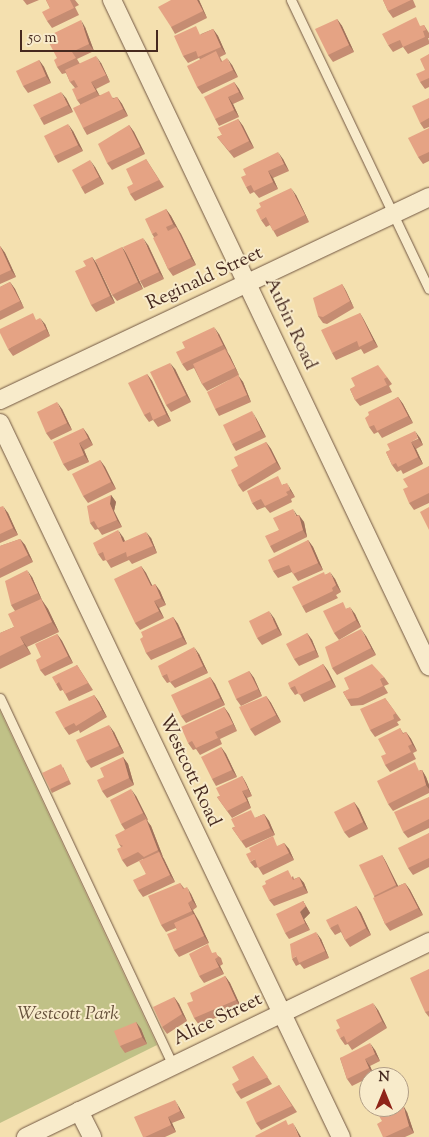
<!DOCTYPE html>
<html>
<head>
<meta charset="utf-8">
<style>
  body { margin:0 }
  #map { position:relative; width:429px; height:1137px; overflow:hidden; background:#f4e0af; font-family:"Sorts Mill Goudy",serif }
  div>[style] { position:absolute }
  .green>* { inset:0; background:#c0c187 }
  .roads { filter:drop-shadow(0 0 1px #725743) drop-shadow(0 0 1px #725743) }
  .lane>* { height:9px; margin:-4.5px; padding:0 4.5px; transform-origin:4.5px; border-radius:4.5px; background:#f8ebcb }
  .street>* { height:18px; margin:-9px; padding:0 9px; transform-origin:9px; border-radius:9px; background:#f8ebcb }
  .wall>* { inset:0; background:#c58c72 }
  .shaded-wall>* { inset:0; background:#a0725c }
  .building>* { inset:0; background:#e5a384 }
  span { translate:-50% -50%; white-space:nowrap; text-align:center; line-height:1.15; -webkit-text-stroke:4px #f8ebcb; paint-order:stroke }
  .street-label { font-size:19px; color:#46291f }
  .park-label { font-size:19px; color:#644f39; font-style:italic }
  .north { position:absolute; left:359px; top:1067px; width:50px; height:50px; box-sizing:border-box; background:#f8ebcb; border:1px solid #b19d86; border-radius:50%; rotate:0deg; font-size:14px; font-weight:700; line-height:20px; text-align:center; color:#46291f }
  .north::after { content:''; display:block; margin:auto; width:18px; height:22px; background:#8f2418; clip-path:polygon(50% 0,100% 100%,50% 72%,0 100%) }
  .scale { position:absolute; left:20px; top:30px; width:138px; height:22px; box-sizing:border-box; border:2px solid #46291f; border-top:0; padding-left:6px; font-size:15px; line-height:18px; white-space:nowrap; color:#46291f; -webkit-text-stroke:4px #f8ebcb; paint-order:stroke }
</style>
</head>
<body>
<div id="map">
  <div class="green">
    <i style="clip-path:polygon(0 711px,157px 1045px,0 1123px)"></i>
  </div>
  <div class="roads">
    <div class="lane">
      <i style="left:291px;top:0;width:320px;rotate:64.5deg"></i>
      <i style="left:0;top:698px;width:407px;rotate:64.8deg"></i>
    </div>
    <div class="street">
      <i style="left:112px;top:0;width:738px;rotate:64.55deg"></i>
      <i style="left:0;top:400px;width:475px;rotate:-25.3deg"></i>
      <i style="left:0;top:423px;width:791px;rotate:64.47deg"></i>
      <i style="left:79px;top:1111px;width:29px;rotate:63deg"></i>
      <i style="left:26px;top:1137px;width:448px;rotate:-25.8deg"></i>
    </div>
  </div>
  <div class="wall">
    <i style="clip-path:polygon(23px 0,39px 0,27px 5px)"></i>
    <i style="clip-path:polygon(46px 0,75px 0,79px 5px,75px 7px,79px 15px,52px 28px,47px 21px,50px 8px)"></i>
    <i style="clip-path:polygon(171px 0,199px 0,207px 18px,175px 34px,171px 27px)"></i>
    <i style="clip-path:polygon(383px 0,413px 0,416px 7px,393px 18px,388px 11px)"></i>
    <i style="clip-path:polygon(337px 19px,342px 26px,354px 52px,333px 62px,328px 55px)"></i>
    <i style="clip-path:polygon(424px 25px,429px 33px,429px 38px,428px 38px,429px 41px,429px 44px,408px 54px,403px 47px,393px 52px,388px 45px)"></i>
    <i style="clip-path:polygon(85px 27px,94px 51px,77px 59px,80px 64px,101px 63px,110px 82px,96px 89px,99px 95px,114px 98px,117px 97px,122px 104px,128px 116px,87px 135px,83px 128px,80px 104px,77px 100px,75px 88px,70px 82px,66px 73px,62px 74px,57px 67px,57px 58px)"></i>
    <i style="clip-path:polygon(213px 29px,218px 36px,226px 54px,220px 57px,222px 61px,232px 65px,238px 77px,202px 94px,197px 87px,200px 59px,199px 58px,188px 63px,183px 56px,201px 34px)"></i>
    <i style="clip-path:polygon(429px 54px,429px 87px,425px 89px,420px 82px,425px 70px)"></i>
    <i style="clip-path:polygon(39px 60px,44px 67px,51px 83px,28px 93px,23px 86px)"></i>
    <i style="clip-path:polygon(234px 82px,239px 89px,244px 99px,233px 104px,239px 117px,219px 126px,215px 119px)"></i>
    <i style="clip-path:polygon(66px 98px,73px 112px,44px 125px,40px 118px)"></i>
    <i style="clip-path:polygon(429px 98px,429px 127px,424px 129px,420px 123px)"></i>
    <i style="clip-path:polygon(238px 119px,243px 126px,254px 148px,234px 158px,217px 137px,222px 135px)"></i>
    <i style="clip-path:polygon(129px 125px,134px 132px,145px 154px,112px 170px,107px 163px)"></i>
    <i style="clip-path:polygon(429px 129px,429px 161px,423px 164px,418px 157px)"></i>
    <i style="clip-path:polygon(73px 131px,83px 151px,58px 163px,54px 156px)"></i>
    <i style="clip-path:polygon(146px 159px,164px 187px,135px 201px,130px 194px,133px 184px)"></i>
    <i style="clip-path:polygon(283px 159px,289px 171px,273px 178px,278px 189px,259px 198px,254px 192px,250px 194px,246px 187px)"></i>
    <i style="clip-path:polygon(95px 167px,104px 184px,85px 194px,81px 187px)"></i>
    <i style="clip-path:polygon(296px 195px,309px 222px,277px 237px,270px 225px,266px 227px,261px 220px)"></i>
    <i style="clip-path:polygon(166px 209px,171px 216px,178px 229px,181px 234px,196px 265px,173px 276px,168px 269px,154px 237px,152px 234px)"></i>
    <i style="clip-path:polygon(148px 245px,164px 279px,144px 288px,140px 281px)"></i>
    <i style="clip-path:polygon(0 246px,5px 253px,16px 277px,0 284px)"></i>
    <i style="clip-path:polygon(122px 247px,127px 254px,143px 289px,117px 301px,112px 295px)"></i>
    <i style="clip-path:polygon(92px 257px,97px 264px,115px 303px,96px 312px,91px 305px,86px 266px)"></i>
    <i style="clip-path:polygon(10px 282px,15px 289px,24px 308px,0 320px,0 287px)"></i>
    <i style="clip-path:polygon(342px 284px,346px 291px,354px 308px,327px 324px,323px 323px,318px 316px)"></i>
    <i style="clip-path:polygon(360px 313px,364px 320px,378px 347px,364px 354px,361px 349px,336px 360px,332px 353px)"></i>
    <i style="clip-path:polygon(45px 324px,50px 336px,13px 356px,8px 349px)"></i>
    <i style="clip-path:polygon(219px 334px,239px 375px,238px 376px,243px 382px,251px 402px,219px 416px,215px 409px,229px 380px,207px 391px,202px 384px,194px 368px,187px 371px,182px 364px)"></i>
    <i style="clip-path:polygon(175px 369px,191px 402px,171px 412px,166px 405px)"></i>
    <i style="clip-path:polygon(147px 374px,152px 381px,171px 421px,158px 427px,153px 420px,149px 422px,144px 415px)"></i>
    <i style="clip-path:polygon(387px 377px,392px 384px,389px 386px,392px 392px,360px 406px,355px 400px,350px 389px)"></i>
    <i style="clip-path:polygon(398px 397px,403px 404px,413px 423px,382px 438px,378px 432px,374px 434px,369px 427px,369px 415px)"></i>
    <i style="clip-path:polygon(62px 409px,72px 430px,51px 440px,46px 433px)"></i>
    <i style="clip-path:polygon(256px 418px,266px 437px,236px 451px,232px 444px)"></i>
    <i style="clip-path:polygon(83px 428px,88px 435px,93px 445px,84px 450px,89px 462px,68px 471px,63px 464px)"></i>
    <i style="clip-path:polygon(420px 438px,423px 445px,416px 449px,423px 464px,403px 474px,401px 470px,397px 472px,392px 465px,386px 452px)"></i>
    <i style="clip-path:polygon(266px 442px,271px 449px,281px 469px,243px 492px,238px 485px,238px 466px)"></i>
    <i style="clip-path:polygon(100px 460px,105px 467px,116px 489px,88px 503px,83px 496px)"></i>
    <i style="clip-path:polygon(429px 466px,429px 503px,414px 510px,409px 503px)"></i>
    <i style="clip-path:polygon(284px 484px,291px 490px,295px 497px,291px 499px,292px 502px,270px 513px,265px 507px,257px 510px,252px 503px)"></i>
    <i style="clip-path:polygon(111px 495px,116px 502px,114px 511px,122px 527px,102px 535px,98px 529px,95px 530px,90px 523px)"></i>
    <i style="clip-path:polygon(0 507px,8px 513px,18px 535px,0 543px)"></i>
    <i style="clip-path:polygon(297px 516px,304px 522px,307px 537px,274px 553px,270px 546px,279px 530px)"></i>
    <i style="clip-path:polygon(123px 537px,125px 541px,151px 538px,157px 553px,132px 564px,129px 560px,111px 568px,106px 560px,103px 561px,98px 554px)"></i>
    <i style="clip-path:polygon(20px 539px,25px 545px,33px 562px,0 578px,0 546px)"></i>
    <i style="clip-path:polygon(308px 540px,313px 547px,323px 570px,298px 581px,292px 572px,278px 578px,273px 571px)"></i>
    <i style="clip-path:polygon(141px 566px,146px 573px,152px 586px,155px 584px,160px 591px,166px 605px,159px 608px,164px 618px,140px 630px,135px 623px)"></i>
    <i style="clip-path:polygon(326px 574px,335px 579px,341px 592px,336px 595px,338px 598px,306px 613px,302px 606px)"></i>
    <i style="clip-path:polygon(32px 577px,42px 600px,48px 609px,59px 632px,27px 647px,31px 654px,0 669px,0 633px,14px 627px,15px 611px,11px 605px)"></i>
    <i style="clip-path:polygon(347px 608px,355px 614px,361px 627px,339px 640px,334px 633px)"></i>
    <i style="clip-path:polygon(173px 617px,178px 624px,187px 644px,151px 660px,146px 653px,143px 637px)"></i>
    <i style="clip-path:polygon(274px 618px,282px 635px,262px 645px,257px 638px)"></i>
    <i style="clip-path:polygon(307px 633px,312px 640px,319px 657px,299px 666px,294px 659px)"></i>
    <i style="clip-path:polygon(57px 634px,62px 641px,73px 663px,45px 676px,40px 670px,41px 657px)"></i>
    <i style="clip-path:polygon(366px 636px,376px 655px,337px 675px,332px 668px)"></i>
    <i style="clip-path:polygon(199px 654px,208px 673px,175px 688px,170px 682px,167px 683px,162px 676px)"></i>
    <i style="clip-path:polygon(323px 664px,328px 671px,336px 687px,304px 702px,299px 693px,295px 695px,290px 688px)"></i>
    <i style="clip-path:polygon(77px 665px,93px 690px,69px 701px,63px 690px,60px 691px,56px 684px)"></i>
    <i style="clip-path:polygon(249px 671px,254px 678px,262px 696px,241px 706px,236px 699px)"></i>
    <i style="clip-path:polygon(210px 677px,215px 684px,225px 705px,186px 723px,181px 716px)"></i>
    <i style="clip-path:polygon(384px 677px,389px 684px,384px 686px,388px 693px,363px 705px,351px 706px,343px 692px)"></i>
    <i style="clip-path:polygon(94px 695px,99px 702px,107px 717px,80px 733px,79px 730px,69px 735px,64px 728px)"></i>
    <i style="clip-path:polygon(266px 696px,271px 703px,281px 722px,255px 736px,250px 729px)"></i>
    <i style="clip-path:polygon(385px 698px,401px 720px,397px 722px,399px 725px,375px 737px,370px 730px)"></i>
    <i style="clip-path:polygon(224px 707px,229px 714px,237px 731px,220px 739px,222px 744px,200px 755px,196px 749px,193px 750px,188px 743px)"></i>
    <i style="clip-path:polygon(400px 728px,403px 733px,406px 732px,411px 739px,417px 751px,413px 753px,416px 759px,390px 772px,385px 765px,386px 754px)"></i>
    <i style="clip-path:polygon(114px 732px,124px 753px,91px 768px,86px 761px)"></i>
    <i style="clip-path:polygon(221px 747px,226px 754px,237px 777px,216px 786px,212px 779px)"></i>
    <i style="clip-path:polygon(123px 757px,128px 764px,134px 785px,107px 798px,102px 791px,104px 777px)"></i>
    <i style="clip-path:polygon(63px 767px,71px 784px,52px 793px,50px 789px)"></i>
    <i style="clip-path:polygon(420px 770px,422px 770px,426px 777px,429px 785px,429px 793px,393px 811px,388px 804px)"></i>
    <i style="clip-path:polygon(242px 776px,246px 783px,252px 796px,247px 798px,251px 808px,232px 818px,217px 797px,220px 796px)"></i>
    <i style="clip-path:polygon(136px 796px,148px 820px,147px 821px,151px 826px,163px 857px,175px 882px,143px 897px,138px 890px,146px 874px,143px 859px,127px 867px,122px 860px,121px 847px,119px 844px,125px 830px,121px 824px)"></i>
    <i style="clip-path:polygon(429px 797px,429px 828px,408px 838px,403px 832px)"></i>
    <i style="clip-path:polygon(354px 802px,359px 809px,368px 829px,349px 838px,344px 832px)"></i>
    <i style="clip-path:polygon(264px 814px,269px 821px,275px 835px,246px 848px,232px 828px)"></i>
    <i style="clip-path:polygon(429px 833px,429px 867px,413px 875px,408px 868px)"></i>
    <i style="clip-path:polygon(284px 843px,289px 849px,294px 860px,263px 875px,258px 867px,255px 868px,250px 862px)"></i>
    <i style="clip-path:polygon(382px 855px,386px 862px,398px 886px,405px 883px,410px 890px,423px 915px,390px 931px,385px 924px,374px 896px)"></i>
    <i style="clip-path:polygon(293px 876px,294px 879px,299px 877px,304px 883px,308px 893px,274px 906px,269px 900px)"></i>
    <i style="clip-path:polygon(180px 883px,184px 888px,191px 894px,197px 907px,193px 910px,209px 943px,179px 957px,174px 950px,177px 930px,176px 928px,166px 932px,161px 925px)"></i>
    <i style="clip-path:polygon(303px 901px,310px 913px,304px 919px,310px 930px,289px 939px,285px 933px)"></i>
    <i style="clip-path:polygon(356px 906px,361px 913px,371px 935px,350px 947px,345px 940px,341px 932px,335px 935px,330px 928px)"></i>
    <i style="clip-path:polygon(321px 939px,329px 958px,304px 969px,300px 964px,296px 966px,292px 959px)"></i>
    <i style="clip-path:polygon(214px 953px,221px 958px,223px 964px,220px 966px,224px 974px,204px 983px,199px 976px)"></i>
    <i style="clip-path:polygon(429px 969px,429px 1017px,425px 1012px)"></i>
    <i style="clip-path:polygon(225px 976px,230px 983px,241px 1007px,199px 1025px,194px 1018px,193px 1001px)"></i>
    <i style="clip-path:polygon(174px 997px,179px 1004px,187px 1021px,167px 1034px,162px 1027px)"></i>
    <i style="clip-path:polygon(378px 1010px,387px 1028px,352px 1050px,348px 1044px,345px 1045px,340px 1038px)"></i>
    <i style="clip-path:polygon(136px 1022px,141px 1029px,147px 1044px,125px 1053px,120px 1046px)"></i>
    <i style="clip-path:polygon(375px 1050px,380px 1061px,370px 1066px,374px 1075px,352px 1086px,347px 1079px,340px 1058px)"></i>
    <i style="clip-path:polygon(253px 1056px,272px 1084px,241px 1099px,236px 1092px,239px 1080px)"></i>
    <i style="clip-path:polygon(279px 1085px,297px 1112px,261px 1130px,256px 1123px)"></i>
    <i style="clip-path:polygon(399px 1093px,403px 1099px,399px 1101px)"></i>
    <i style="clip-path:polygon(179px 1107px,185px 1118px,172px 1123px,176px 1132px,165px 1137px,143px 1137px)"></i>
    <i style="clip-path:polygon(371px 1107px,383px 1107px,374px 1110px)"></i>
    <i style="clip-path:polygon(407px 1112px,414px 1133px,405px 1137px,383px 1137px,382px 1121px)"></i>
  </div>
  <div class="shaded-wall">
    <i style="clip-path:polygon(197px 0,199px 0,207px 18px,203px 11px)"></i>
    <i style="clip-path:polygon(337px 19px,342px 26px,354px 52px,349px 45px)"></i>
    <i style="clip-path:polygon(81px 20px,85px 27px,94px 51px,89px 44px)"></i>
    <i style="clip-path:polygon(213px 29px,218px 36px,226px 54px,221px 47px)"></i>
    <i style="clip-path:polygon(96px 56px,101px 63px,110px 82px,106px 75px)"></i>
    <i style="clip-path:polygon(227px 58px,232px 65px,238px 77px,233px 70px)"></i>
    <i style="clip-path:polygon(39px 60px,44px 67px,51px 83px,46px 76px)"></i>
    <i style="clip-path:polygon(91px 82px,96px 89px,101px 98px,96px 91px)"></i>
    <i style="clip-path:polygon(234px 82px,239px 89px,244px 99px,239px 92px)"></i>
    <i style="clip-path:polygon(61px 92px,66px 98px,73px 112px,68px 105px)"></i>
    <i style="clip-path:polygon(117px 97px,122px 104px,128px 116px,123px 109px)"></i>
    <i style="clip-path:polygon(228px 97px,233px 104px,239px 117px,234px 110px)"></i>
    <i style="clip-path:polygon(238px 119px,243px 126px,254px 148px,249px 141px)"></i>
    <i style="clip-path:polygon(68px 124px,73px 131px,83px 151px,78px 145px)"></i>
    <i style="clip-path:polygon(129px 125px,134px 132px,145px 154px,140px 147px)"></i>
    <i style="clip-path:polygon(278px 152px,283px 159px,289px 171px,284px 164px)"></i>
    <i style="clip-path:polygon(90px 160px,95px 167px,104px 184px,99px 177px)"></i>
    <i style="clip-path:polygon(268px 171px,273px 178px,278px 189px,273px 182px)"></i>
    <i style="clip-path:polygon(291px 188px,296px 195px,309px 222px,305px 215px)"></i>
    <i style="clip-path:polygon(166px 209px,171px 216px,178px 229px,181px 234px,196px 265px,191px 258px,177px 228px,173px 224px)"></i>
    <i style="clip-path:polygon(143px 238px,148px 245px,164px 279px,159px 272px)"></i>
    <i style="clip-path:polygon(0 246px,5px 253px,16px 277px,11px 270px)"></i>
    <i style="clip-path:polygon(122px 247px,127px 254px,143px 289px,138px 282px)"></i>
    <i style="clip-path:polygon(92px 257px,97px 264px,115px 303px,110px 296px)"></i>
    <i style="clip-path:polygon(10px 282px,15px 289px,24px 308px,20px 301px)"></i>
    <i style="clip-path:polygon(342px 284px,346px 291px,354px 308px,350px 301px)"></i>
    <i style="clip-path:polygon(360px 313px,364px 320px,378px 347px,373px 340px)"></i>
    <i style="clip-path:polygon(40px 318px,45px 324px,50px 336px,46px 329px)"></i>
    <i style="clip-path:polygon(214px 327px,219px 334px,228px 352px,223px 345px)"></i>
    <i style="clip-path:polygon(225px 349px,230px 356px,239px 375px,235px 368px)"></i>
    <i style="clip-path:polygon(170px 363px,175px 369px,191px 402px,186px 395px)"></i>
    <i style="clip-path:polygon(147px 374px,152px 381px,171px 421px,166px 414px)"></i>
    <i style="clip-path:polygon(238px 375px,243px 382px,251px 402px,247px 395px)"></i>
    <i style="clip-path:polygon(398px 397px,403px 404px,413px 423px,408px 416px)"></i>
    <i style="clip-path:polygon(57px 402px,62px 409px,72px 430px,67px 423px)"></i>
    <i style="clip-path:polygon(252px 411px,256px 418px,266px 437px,261px 430px)"></i>
    <i style="clip-path:polygon(83px 428px,88px 435px,93px 445px,88px 438px)"></i>
    <i style="clip-path:polygon(415px 431px,420px 438px,423px 445px,418px 438px)"></i>
    <i style="clip-path:polygon(266px 442px,271px 449px,281px 469px,276px 462px)"></i>
    <i style="clip-path:polygon(411px 442px,416px 449px,423px 464px,418px 457px)"></i>
    <i style="clip-path:polygon(79px 443px,84px 450px,89px 462px,84px 455px)"></i>
    <i style="clip-path:polygon(100px 460px,105px 467px,116px 489px,111px 482px)"></i>
    <i style="clip-path:polygon(287px 483px,295px 497px,290px 490px)"></i>
    <i style="clip-path:polygon(111px 495px,116px 502px,114px 511px,122px 527px,117px 520px,110px 504px)"></i>
    <i style="clip-path:polygon(3px 506px,8px 513px,18px 535px,13px 528px)"></i>
    <i style="clip-path:polygon(293px 509px,297px 515px,299px 515px,304px 522px,307px 537px,303px 530px)"></i>
    <i style="clip-path:polygon(118px 530px,123px 537px,128px 549px,123px 542px)"></i>
    <i style="clip-path:polygon(146px 532px,151px 538px,157px 553px,153px 546px)"></i>
    <i style="clip-path:polygon(20px 539px,25px 545px,33px 562px,28px 555px)"></i>
    <i style="clip-path:polygon(308px 540px,313px 547px,323px 570px,318px 563px)"></i>
    <i style="clip-path:polygon(141px 566px,146px 573px,156px 593px,151px 586px)"></i>
    <i style="clip-path:polygon(27px 570px,32px 577px,42px 600px,38px 593px)"></i>
    <i style="clip-path:polygon(330px 572px,335px 579px,341px 592px,336px 585px)"></i>
    <i style="clip-path:polygon(155px 584px,160px 591px,166px 605px,161px 598px)"></i>
    <i style="clip-path:polygon(41px 599px,48px 609px,59px 632px,52px 622px)"></i>
    <i style="clip-path:polygon(154px 601px,159px 608px,164px 618px,159px 611px)"></i>
    <i style="clip-path:polygon(350px 607px,355px 614px,361px 627px,356px 620px)"></i>
    <i style="clip-path:polygon(269px 611px,274px 618px,282px 635px,277px 628px)"></i>
    <i style="clip-path:polygon(173px 617px,178px 624px,187px 644px,182px 637px)"></i>
    <i style="clip-path:polygon(361px 629px,366px 636px,376px 655px,371px 648px)"></i>
    <i style="clip-path:polygon(307px 633px,312px 640px,319px 657px,315px 650px)"></i>
    <i style="clip-path:polygon(57px 634px,62px 641px,73px 663px,68px 656px)"></i>
    <i style="clip-path:polygon(20px 637px,27px 647px,31px 654px,24px 644px)"></i>
    <i style="clip-path:polygon(194px 647px,199px 654px,208px 673px,203px 666px)"></i>
    <i style="clip-path:polygon(323px 664px,328px 671px,336px 687px,331px 680px)"></i>
    <i style="clip-path:polygon(249px 671px,254px 678px,262px 696px,258px 689px)"></i>
    <i style="clip-path:polygon(210px 677px,215px 684px,225px 705px,220px 698px)"></i>
    <i style="clip-path:polygon(94px 695px,99px 702px,107px 717px,102px 710px)"></i>
    <i style="clip-path:polygon(266px 696px,271px 703px,281px 722px,276px 715px)"></i>
    <i style="clip-path:polygon(224px 707px,229px 714px,237px 731px,233px 724px)"></i>
    <i style="clip-path:polygon(109px 725px,114px 732px,124px 753px,119px 746px)"></i>
    <i style="clip-path:polygon(406px 732px,411px 739px,417px 751px,412px 744px)"></i>
    <i style="clip-path:polygon(221px 747px,226px 754px,237px 777px,232px 770px)"></i>
    <i style="clip-path:polygon(123px 757px,128px 764px,134px 785px,129px 778px)"></i>
    <i style="clip-path:polygon(422px 770px,426px 777px,429px 785px,429px 789px,426px 785px)"></i>
    <i style="clip-path:polygon(242px 776px,246px 783px,252px 796px,248px 789px)"></i>
    <i style="clip-path:polygon(131px 789px,136px 796px,148px 820px,143px 813px)"></i>
    <i style="clip-path:polygon(242px 791px,247px 798px,251px 808px,247px 801px)"></i>
    <i style="clip-path:polygon(354px 802px,359px 809px,368px 829px,363px 822px)"></i>
    <i style="clip-path:polygon(264px 814px,269px 821px,275px 835px,270px 828px)"></i>
    <i style="clip-path:polygon(146px 819px,151px 826px,163px 857px,158px 850px)"></i>
    <i style="clip-path:polygon(284px 843px,289px 849px,294px 860px,289px 853px)"></i>
    <i style="clip-path:polygon(159px 852px,164px 859px,175px 882px,170px 875px)"></i>
    <i style="clip-path:polygon(382px 855px,386px 862px,401px 892px,396px 885px)"></i>
    <i style="clip-path:polygon(299px 877px,304px 883px,308px 893px,303px 886px)"></i>
    <i style="clip-path:polygon(405px 883px,410px 890px,423px 915px,418px 908px)"></i>
    <i style="clip-path:polygon(187px 887px,191px 894px,197px 907px,192px 900px)"></i>
    <i style="clip-path:polygon(303px 901px,310px 913px,304px 919px,310px 930px,305px 923px,300px 912px)"></i>
    <i style="clip-path:polygon(188px 903px,199px 921px,209px 943px,204px 936px)"></i>
    <i style="clip-path:polygon(356px 906px,361px 913px,371px 935px,366px 928px)"></i>
    <i style="clip-path:polygon(316px 932px,321px 939px,329px 958px,325px 951px)"></i>
    <i style="clip-path:polygon(215px 959px,220px 966px,224px 974px,219px 967px)"></i>
    <i style="clip-path:polygon(225px 976px,230px 983px,241px 1007px,236px 1000px)"></i>
    <i style="clip-path:polygon(174px 997px,179px 1004px,187px 1021px,182px 1014px)"></i>
    <i style="clip-path:polygon(373px 1003px,378px 1010px,387px 1028px,382px 1021px)"></i>
    <i style="clip-path:polygon(136px 1022px,141px 1029px,147px 1044px,142px 1037px)"></i>
    <i style="clip-path:polygon(370px 1043px,375px 1050px,380px 1061px,375px 1054px)"></i>
    <i style="clip-path:polygon(365px 1059px,370px 1066px,374px 1075px,369px 1068px)"></i>
    <i style="clip-path:polygon(175px 1100px,179px 1107px,185px 1118px,180px 1111px)"></i>
    <i style="clip-path:polygon(403px 1105px,407px 1112px,414px 1133px,409px 1126px)"></i>
    <i style="clip-path:polygon(168px 1117px,172px 1123px,176px 1132px,171px 1125px)"></i>
    <i style="clip-path:polygon(293px 1123px,301px 1137px,299px 1137px)"></i>
  </div>
  <div class="building">
    <i style="clip-path:polygon(46px 0,70px 0,74px 8px,47px 21px,42px 12px,50px 8px)"></i>
    <i style="clip-path:polygon(171px 0,197px 0,203px 11px,171px 27px,158px 7px)"></i>
    <i style="clip-path:polygon(383px 0,411px 0,388px 11px)"></i>
    <i style="clip-path:polygon(416px 17px,420px 26px,424px 25px,426px 30px,423px 31px,425px 37px,403px 47px,400px 40px,388px 45px,382px 34px)"></i>
    <i style="clip-path:polygon(337px 19px,349px 45px,328px 55px,315px 29px)"></i>
    <i style="clip-path:polygon(81px 20px,89px 44px,72px 52px,76px 58px,57px 67px,54px 60px,57px 58px,46px 37px)"></i>
    <i style="clip-path:polygon(196px 26px,200px 35px,213px 29px,221px 47px,198px 57px,196px 51px,183px 56px,174px 36px)"></i>
    <i style="clip-path:polygon(216px 51px,221px 62px,227px 58px,233px 70px,197px 87px,187px 66px)"></i>
    <i style="clip-path:polygon(429px 54px,429px 78px,420px 82px,416px 74px,425px 70px,420px 59px)"></i>
    <i style="clip-path:polygon(96px 56px,106px 75px,91px 82px,96px 91px,77px 100px,72px 89px,78px 87px,74px 80px,70px 82px,65px 70px)"></i>
    <i style="clip-path:polygon(39px 60px,46px 76px,23px 86px,16px 71px)"></i>
    <i style="clip-path:polygon(234px 82px,239px 92px,228px 97px,234px 110px,215px 119px,204px 97px)"></i>
    <i style="clip-path:polygon(109px 91px,113px 99px,117px 97px,123px 109px,83px 128px,73px 108px)"></i>
    <i style="clip-path:polygon(61px 92px,68px 105px,40px 118px,33px 105px)"></i>
    <i style="clip-path:polygon(429px 98px,429px 118px,420px 123px,412px 106px)"></i>
    <i style="clip-path:polygon(238px 119px,249px 141px,229px 151px,217px 137px,222px 135px,218px 128px)"></i>
    <i style="clip-path:polygon(68px 124px,78px 145px,54px 156px,44px 136px)"></i>
    <i style="clip-path:polygon(129px 125px,140px 147px,107px 163px,98px 144px)"></i>
    <i style="clip-path:polygon(429px 128px,429px 152px,418px 157px,408px 138px)"></i>
    <i style="clip-path:polygon(278px 152px,284px 164px,268px 171px,273px 182px,254px 191px,251px 185px,246px 187px,241px 177px,246px 175px,243px 169px)"></i>
    <i style="clip-path:polygon(146px 159px,159px 180px,130px 194px,127px 187px,133px 184px,126px 169px)"></i>
    <i style="clip-path:polygon(90px 160px,99px 177px,81px 187px,72px 170px)"></i>
    <i style="clip-path:polygon(291px 188px,305px 215px,273px 231px,266px 217px,261px 220px,256px 210px,261px 207px,259px 203px)"></i>
    <i style="clip-path:polygon(166px 209px,173px 224px,166px 227px,168px 231px,176px 227px,191px 258px,168px 269px,153px 238px,158px 235px,156px 232px,152px 234px,145px 219px)"></i>
    <i style="clip-path:polygon(143px 238px,159px 272px,140px 281px,123px 247px)"></i>
    <i style="clip-path:polygon(0 246px,11px 270px,0 275px)"></i>
    <i style="clip-path:polygon(122px 247px,138px 282px,112px 295px,95px 260px)"></i>
    <i style="clip-path:polygon(92px 257px,110px 296px,91px 305px,75px 271px,86px 266px,83px 261px)"></i>
    <i style="clip-path:polygon(10px 282px,20px 301px,0 311px,0 287px)"></i>
    <i style="clip-path:polygon(342px 284px,350px 301px,323px 317px,318px 316px,313px 298px)"></i>
    <i style="clip-path:polygon(33px 313px,36px 320px,40px 318px,46px 329px,8px 349px,0 333px,0 329px)"></i>
    <i style="clip-path:polygon(360px 313px,373px 340px,359px 347px,357px 341px,332px 353px,321px 330px)"></i>
    <i style="clip-path:polygon(214px 327px,223px 345px,182px 364px,176px 352px,185px 348px,182px 342px)"></i>
    <i style="clip-path:polygon(225px 349px,235px 368px,202px 384px,193px 364px)"></i>
    <i style="clip-path:polygon(170px 363px,186px 395px,166px 405px,150px 372px)"></i>
    <i style="clip-path:polygon(378px 365px,387px 377px,384px 379px,387px 385px,355px 400px,350px 389px,355px 386px,351px 378px)"></i>
    <i style="clip-path:polygon(147px 374px,166px 414px,153px 420px,150px 412px,144px 415px,128px 383px)"></i>
    <i style="clip-path:polygon(238px 375px,247px 395px,215px 409px,207px 392px)"></i>
    <i style="clip-path:polygon(398px 397px,408px 416px,377px 431px,374px 425px,369px 427px,365px 418px,369px 415px,368px 412px)"></i>
    <i style="clip-path:polygon(57px 402px,67px 423px,46px 433px,37px 412px)"></i>
    <i style="clip-path:polygon(252px 411px,261px 430px,232px 444px,223px 425px)"></i>
    <i style="clip-path:polygon(83px 428px,88px 438px,79px 443px,84px 455px,63px 464px,53px 442px)"></i>
    <i style="clip-path:polygon(415px 431px,418px 438px,411px 442px,418px 457px,398px 467px,396px 463px,392px 465px,386px 452px,390px 450px,387px 444px)"></i>
    <i style="clip-path:polygon(266px 442px,276px 462px,238px 485px,231px 470px,238px 466px,234px 457px)"></i>
    <i style="clip-path:polygon(100px 460px,111px 482px,83px 496px,72px 474px)"></i>
    <i style="clip-path:polygon(429px 466px,429px 493px,409px 503px,403px 489px,408px 487px,403px 479px)"></i>
    <i style="clip-path:polygon(278px 476px,282px 485px,287px 483px,290px 490px,286px 492px,288px 495px,265px 506px,261px 499px,252px 503px,247px 491px)"></i>
    <i style="clip-path:polygon(111px 495px,110px 504px,117px 520px,98px 528px,94px 521px,90px 523px,87px 506px)"></i>
    <i style="clip-path:polygon(3px 506px,13px 528px,0 534px,0 507px)"></i>
    <i style="clip-path:polygon(429px 507px,429px 530px,420px 512px)"></i>
    <i style="clip-path:polygon(293px 509px,296px 516px,299px 515px,303px 530px,270px 546px,265px 536px,279px 530px,273px 518px)"></i>
    <i style="clip-path:polygon(118px 530px,123px 542px,146px 532px,153px 546px,127px 557px,126px 552px,106px 561px,103px 552px,98px 554px,93px 543px)"></i>
    <i style="clip-path:polygon(20px 539px,28px 555px,0 569px,0 546px)"></i>
    <i style="clip-path:polygon(308px 540px,318px 563px,293px 574px,289px 565px,273px 571px,268px 560px)"></i>
    <i style="clip-path:polygon(141px 566px,151px 586px,155px 584px,161px 598px,154px 601px,159px 611px,135px 623px,114px 579px)"></i>
    <i style="clip-path:polygon(27px 570px,38px 593px,11px 605px,5px 581px)"></i>
    <i style="clip-path:polygon(324px 572px,325px 575px,330px 572px,336px 585px,332px 588px,333px 591px,302px 606px,292px 587px)"></i>
    <i style="clip-path:polygon(41px 599px,52px 622px,20px 637px,24px 644px,0 656px,0 633px,14px 627px,8px 614px)"></i>
    <i style="clip-path:polygon(343px 602px,346px 609px,350px 607px,356px 620px,334px 633px,323px 611px)"></i>
    <i style="clip-path:polygon(269px 611px,277px 628px,257px 638px,249px 621px)"></i>
    <i style="clip-path:polygon(173px 617px,182px 637px,146px 653px,140px 639px,143px 637px,141px 632px)"></i>
    <i style="clip-path:polygon(361px 629px,371px 648px,332px 668px,325px 647px)"></i>
    <i style="clip-path:polygon(307px 633px,315px 650px,294px 659px,286px 644px)"></i>
    <i style="clip-path:polygon(57px 634px,68px 656px,40px 670px,36px 660px,41px 657px,35px 644px)"></i>
    <i style="clip-path:polygon(194px 647px,203px 666px,170px 682px,167px 674px,162px 676px,158px 666px)"></i>
    <i style="clip-path:polygon(323px 664px,331px 680px,299px 695px,295px 686px,290px 688px,288px 683px)"></i>
    <i style="clip-path:polygon(372px 664px,384px 677px,380px 679px,383px 686px,358px 698px,347px 699px,343px 692px,349px 689px,344px 678px)"></i>
    <i style="clip-path:polygon(77px 665px,88px 683px,65px 694px,59px 682px,56px 684px,52px 677px)"></i>
    <i style="clip-path:polygon(249px 671px,258px 689px,236px 699px,228px 681px)"></i>
    <i style="clip-path:polygon(210px 677px,220px 698px,181px 716px,171px 695px)"></i>
    <i style="clip-path:polygon(94px 695px,102px 710px,76px 726px,74px 723px,64px 728px,55px 712px)"></i>
    <i style="clip-path:polygon(266px 696px,276px 715px,250px 729px,239px 707px)"></i>
    <i style="clip-path:polygon(385px 698px,396px 713px,393px 715px,394px 719px,370px 730px,360px 709px)"></i>
    <i style="clip-path:polygon(224px 707px,233px 724px,215px 732px,218px 738px,196px 748px,192px 741px,188px 743px,181px 727px)"></i>
    <i style="clip-path:polygon(109px 725px,119px 746px,86px 761px,76px 740px)"></i>
    <i style="clip-path:polygon(400px 728px,403px 734px,406px 732px,412px 744px,408px 746px,411px 752px,385px 765px,381px 756px,386px 754px,378px 739px)"></i>
    <i style="clip-path:polygon(221px 747px,232px 770px,212px 779px,201px 757px)"></i>
    <i style="clip-path:polygon(123px 757px,129px 778px,102px 791px,97px 780px,104px 777px,100px 768px)"></i>
    <i style="clip-path:polygon(415px 762px,419px 771px,422px 770px,426px 785px,388px 804px,377px 781px)"></i>
    <i style="clip-path:polygon(61px 764px,69px 780px,50px 789px,42px 773px)"></i>
    <i style="clip-path:polygon(242px 776px,248px 789px,242px 791px,247px 801px,227px 811px,217px 797px,220px 796px,216px 788px)"></i>
    <i style="clip-path:polygon(131px 789px,143px 813px,121px 824px,110px 800px)"></i>
    <i style="clip-path:polygon(429px 797px,429px 819px,403px 832px,394px 812px)"></i>
    <i style="clip-path:polygon(354px 802px,363px 822px,344px 832px,334px 812px)"></i>
    <i style="clip-path:polygon(251px 810px,255px 818px,264px 814px,270px 828px,241px 841px,232px 828px,235px 827px,231px 819px)"></i>
    <i style="clip-path:polygon(146px 819px,158px 850px,144px 857px,138px 852px,122px 860px,117px 849px,123px 846px,119px 844px,115px 835px)"></i>
    <i style="clip-path:polygon(429px 833px,429px 858px,408px 868px,398px 848px)"></i>
    <i style="clip-path:polygon(273px 836px,277px 846px,284px 843px,289px 853px,258px 868px,255px 859px,250px 862px,246px 854px,251px 852px,249px 848px)"></i>
    <i style="clip-path:polygon(159px 852px,170px 875px,138px 890px,133px 880px,146px 874px,139px 861px)"></i>
    <i style="clip-path:polygon(382px 855px,396px 885px,374px 896px,359px 865px)"></i>
    <i style="clip-path:polygon(288px 870px,293px 880px,299px 877px,303px 886px,269px 900px,262px 886px,266px 884px,265px 881px)"></i>
    <i style="clip-path:polygon(180px 883px,183px 889px,187px 887px,192px 900px,188px 903px,192px 911px,161px 925px,148px 896px)"></i>
    <i style="clip-path:polygon(405px 883px,418px 908px,385px 924px,373px 898px)"></i>
    <i style="clip-path:polygon(303px 901px,306px 906px,300px 912px,305px 923px,285px 933px,276px 914px)"></i>
    <i style="clip-path:polygon(356px 906px,366px 928px,345px 940px,338px 924px,330px 928px,326px 920px)"></i>
    <i style="clip-path:polygon(194px 914px,204px 936px,174px 950px,167px 934px,177px 930px,174px 923px)"></i>
    <i style="clip-path:polygon(316px 932px,325px 951px,299px 963px,296px 956px,292px 959px,290px 944px)"></i>
    <i style="clip-path:polygon(208px 944px,212px 953px,216px 952px,218px 957px,215px 959px,219px 967px,199px 976px,189px 954px)"></i>
    <i style="clip-path:polygon(429px 969px,429px 1011px,425px 1012px,410px 978px)"></i>
    <i style="clip-path:polygon(225px 976px,236px 1000px,194px 1018px,187px 1003px,193px 1001px,190px 993px)"></i>
    <i style="clip-path:polygon(174px 997px,182px 1014px,162px 1027px,153px 1007px)"></i>
    <i style="clip-path:polygon(373px 1003px,382px 1021px,347px 1043px,344px 1036px,340px 1038px,336px 1030px,340px 1028px,336px 1020px)"></i>
    <i style="clip-path:polygon(136px 1022px,142px 1037px,120px 1046px,114px 1031px)"></i>
    <i style="clip-path:polygon(370px 1043px,375px 1054px,365px 1059px,369px 1068px,347px 1079px,340px 1058px)"></i>
    <i style="clip-path:polygon(253px 1056px,268px 1077px,236px 1092px,232px 1084px,239px 1080px,232px 1067px)"></i>
    <i style="clip-path:polygon(369px 1083px,369px 1103px,363px 1090px,367px 1088px,365px 1085px)"></i>
    <i style="clip-path:polygon(279px 1085px,292px 1106px,256px 1123px,246px 1102px)"></i>
    <i style="clip-path:polygon(175px 1100px,180px 1111px,168px 1117px,171px 1125px,145px 1137px,143px 1137px,134px 1117px)"></i>
    <i style="clip-path:polygon(403px 1105px,409px 1126px,385px 1137px,383px 1137px,377px 1124px,382px 1121px,379px 1116px)"></i>
    <i style="clip-path:polygon(286px 1120px,288px 1125px,293px 1123px,299px 1137px,256px 1137px,255px 1136px)"></i>
  </div>
  <div class="street-label">
    <span style="left:205px;top:279px;rotate:-25deg">Reginald Street</span>
    <span style="left:290px;top:324px;rotate:65deg">Aubin Road</span>
    <span style="left:189px;top:771px;rotate:65deg">Westcott Road</span>
    <span style="left:218px;top:1020px;rotate:-26deg">Alice Street</span>
  </div>
  <div class="park-label">
    <span style="left:68px;top:1015px">Westcott Park</span>
  </div>
  <div class="north">N</div>
  <div class="scale">50 m</div>
</div>
</body>
</html>
